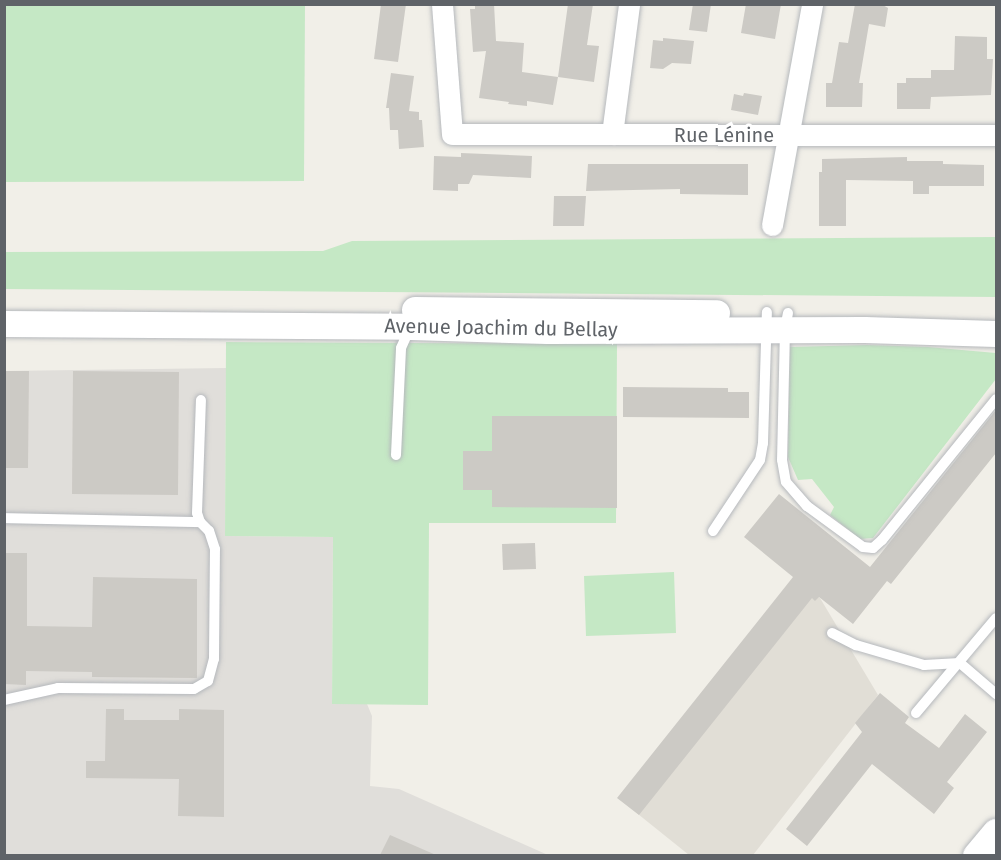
<!DOCTYPE html>
<html>
<head>
<meta charset="utf-8">
<style>
  body { margin:0 }
  #map { position:relative; width:1001px; height:860px; overflow:hidden; background:#f1efe8; font-family:"Fira Sans",sans-serif }
  div>[style] { position:absolute }
  .industrial>* { inset:0; background:#e0deda }
  .education>* { inset:0; background:#e1ded6 }
  .green>* { inset:0; background:#c5e8c5 }
  .building>* { inset:0; background:#cccac5 }
  .roads { filter:drop-shadow(0 0 2px #b5b8bc) drop-shadow(0 0 2px #b5b8bc) }
  .service>* { height:10px; margin:-5px; padding:0 5px; transform-origin:5px; border-radius:5px; background:#fff }
  .minor>* { height:21px; margin:-10.5px; padding:0 10.5px; transform-origin:10.5px; border-radius:10.5px; background:#fff }
  .tertiary>* { height:26px; margin:-13px; padding:0 13px; transform-origin:13px; border-radius:13px; background:#fff }
  .secondary>* { height:28px; margin:-14px; padding:0 14px; transform-origin:14px; border-radius:14px; background:#fff }
  span { translate:-50% -50%; white-space:nowrap; text-align:center; line-height:1.15; -webkit-text-stroke:6px #fff; paint-order:stroke }
  .street-label { font-size:20px; color:#5f6368 }
  .frame { position:absolute; inset:0; border:6px solid #5f6368; pointer-events:none }
</style>
</head>
<body>
<div id="map">
  <div class="industrial">
    <i style="clip-path:polygon(226px 368px,225px 536px,333px 537px,332px 704px,367px 704px,372px 716px,370px 786px,399px 789px,548px 855px,5px 856px,5px 371px)"></i>
  </div>
  <div class="education">
    <i style="clip-path:polygon(794px 578px,820px 598px,878px 695px,753px 855px,689px 855px,618px 798px)"></i>
  </div>
  <div class="green">
    <i style="clip-path:polygon(4px 5px,305px 5px,304px 181px,5px 182px)"></i>
    <i style="clip-path:polygon(996px 237px,996px 297px,5px 289px,5px 252px,323px 251px,352px 241px)"></i>
    <i style="clip-path:polygon(226px 342px,617px 344px,616px 523px,429px 523px,428px 705px,332px 704px,333px 537px,225px 536px)"></i>
    <i style="clip-path:polygon(867px 345px,928px 347px,996px 353px,996px 379px,873px 538px,860px 539px,830px 515px,834px 507px,812px 479px,798px 480px,788px 457px,790px 347px)"></i>
    <i style="clip-path:polygon(674px 572px,676px 633px,586px 636px,584px 576px)"></i>
  </div>
  <div class="building">
    <i style="clip-path:polygon(381px 4px,406px 4px,398px 62px,374px 59px)"></i>
    <i style="clip-path:polygon(475px 4px,494px 4px,496px 41px,524px 43px,522px 72px,558px 77px,553px 105px,527px 101px,527px 106px,508px 104px,509px 102px,479px 98px,486px 51px,473px 52px,470px 9px,475px 9px)"></i>
    <i style="clip-path:polygon(568px 4px,593px 4px,587px 45px,599px 46px,594px 82px,558px 77px)"></i>
    <i style="clip-path:polygon(693px 4px,711px 4px,707px 32px,689px 30px)"></i>
    <i style="clip-path:polygon(746px 4px,781px 4px,775px 39px,741px 33px)"></i>
    <i style="clip-path:polygon(855px 4px,881px 4px,888px 8px,885px 27px,869px 24px,859px 83px,863px 83px,862px 107px,826px 107px,826px 83px,832px 83px,839px 42px,848px 43px)"></i>
    <i style="clip-path:polygon(955px 36px,987px 37px,987px 59px,993px 59px,991px 95px,931px 97px,930px 109px,897px 109px,897px 83px,906px 83px,906px 78px,931px 78px,931px 70px,954px 70px)"></i>
    <i style="clip-path:polygon(663px 38px,694px 41px,691px 64px,672px 63px,663px 69px,650px 68px,653px 40px,663px 41px)"></i>
    <i style="clip-path:polygon(391px 73px,414px 76px,409px 111px,419px 112px,419px 120px,422px 120px,424px 147px,399px 149px,398px 130px,390px 130px,389px 108px,386px 108px)"></i>
    <i style="clip-path:polygon(744px 93px,762px 96px,758px 115px,731px 110px,734px 94px,743px 96px)"></i>
    <i style="clip-path:polygon(461px 153px,532px 156px,531px 178px,473px 175px,469px 184px,458px 184px,458px 191px,433px 190px,434px 156px,461px 157px)"></i>
    <i style="clip-path:polygon(907px 157px,907px 161px,943px 161px,943px 164px,984px 165px,984px 186px,929px 186px,929px 194px,913px 194px,913px 181px,846px 180px,846px 226px,819px 226px,819px 172px,822px 172px,822px 159px)"></i>
    <i style="clip-path:polygon(588px 164px,748px 164px,748px 195px,680px 194px,680px 189px,586px 191px)"></i>
    <i style="clip-path:polygon(554px 196px,586px 196px,584px 226px,553px 226px)"></i>
    <i style="clip-path:polygon(4px 371px,29px 371px,28px 468px,4px 468px)"></i>
    <i style="clip-path:polygon(73px 371px,179px 372px,178px 495px,72px 494px)"></i>
    <i style="clip-path:polygon(623px 387px,728px 388px,728px 392px,749px 392px,749px 418px,623px 417px)"></i>
    <i style="clip-path:polygon(996px 410px,996px 453px,891px 584px,887px 581px,853px 624px,819px 597px,815px 601px,812px 598px,639px 815px,617px 798px,793px 577px,744px 537px,779px 494px,870px 567px)"></i>
    <i style="clip-path:polygon(492px 416px,617px 416px,617px 508px,492px 507px,492px 490px,463px 490px,463px 451px,492px 451px)"></i>
    <i style="clip-path:polygon(535px 543px,536px 569px,503px 570px,502px 544px)"></i>
    <i style="clip-path:polygon(4px 553px,27px 553px,27px 626px,92px 627px,93px 577px,197px 579px,197px 678px,92px 677px,92px 672px,26px 671px,26px 685px,4px 684px)"></i>
    <i style="clip-path:polygon(880px 693px,909px 717px,905px 723px,939px 748px,965px 714px,987px 732px,947px 782px,954px 788px,934px 814px,872px 764px,807px 846px,786px 829px,862px 732px,855px 723px)"></i>
    <i style="clip-path:polygon(106px 709px,124px 709px,124px 720px,179px 720px,179px 709px,224px 710px,224px 817px,178px 816px,179px 779px,86px 778px,86px 761px,105px 761px)"></i>
    <i style="clip-path:polygon(390px 835px,436px 855px,380px 855px)"></i>
  </div>
  <div class="roads">
    <div class="service">
      <i style="left:788px;top:313px;width:16px;rotate:101deg"></i>
      <i style="left:785px;top:329px;width:131px;rotate:91.3deg"></i>
      <i style="left:782px;top:460px;width:22px;rotate:80deg"></i>
      <i style="left:786px;top:482px;width:32px;rotate:49deg"></i>
      <i style="left:807px;top:506px;width:69px;rotate:36.2deg"></i>
      <i style="left:863px;top:547px;width:10px;rotate:6deg"></i>
      <i style="left:873px;top:548px;width:12px;rotate:-42deg"></i>
      <i style="left:882px;top:540px;width:181px;rotate:-51deg"></i>
      <i style="left:396px;top:455px;width:107px;rotate:-87.3deg"></i>
      <i style="left:401px;top:348px;width:22px;rotate:-66deg"></i>
      <i style="left:4px;top:518px;width:196px;rotate:1.2deg"></i>
      <i style="left:713px;top:531px;width:85px;rotate:-56.5deg"></i>
      <i style="left:760px;top:460px;width:17px;rotate:-80deg"></i>
      <i style="left:763px;top:443px;width:131px;rotate:-88.3deg"></i>
      <i style="left:832px;top:633px;width:27px;rotate:27deg"></i>
      <i style="left:856px;top:645px;width:71px;rotate:16.4deg"></i>
      <i style="left:924px;top:665px;width:36px;rotate:-3deg"></i>
      <i style="left:960px;top:663px;width:48px;rotate:40.7deg"></i>
      <i style="left:4px;top:700px;width:55px;rotate:-12.5deg"></i>
      <i style="left:58px;top:688px;width:136px;rotate:0.4deg"></i>
      <i style="left:194px;top:689px;width:16px;rotate:-30deg"></i>
      <i style="left:208px;top:681px;width:23px;rotate:-75deg"></i>
      <i style="left:214px;top:659px;width:110px;rotate:-89.5deg"></i>
      <i style="left:215px;top:549px;width:19px;rotate:-108deg"></i>
      <i style="left:209px;top:531px;width:13px;rotate:-135deg"></i>
      <i style="left:200px;top:522px;width:9px;rotate:-108deg"></i>
      <i style="left:197px;top:513px;width:113px;rotate:-88deg"></i>
      <i style="left:916px;top:713px;width:124px;rotate:-49.9deg"></i>
    </div>
    <div class="minor">
      <i style="left:442px;top:4px;width:130px;rotate:85.6deg"></i>
      <i style="left:452px;top:134px;width:544px;rotate:0.11deg"></i>
      <i style="left:612px;top:134px;width:131px;rotate:-82.5deg"></i>
      <i style="left:772px;top:225px;width:225px;rotate:-79.7deg"></i>
    </div>
    <div class="tertiary">
      <i style="left:415px;top:310px;width:302px;rotate:0.6deg"></i>
      <i style="left:4px;top:324px;width:407px;rotate:0.4deg"></i>
      <i style="left:411px;top:327px;width:137px;rotate:1.7deg"></i>
      <i style="left:548px;top:331px;width:317px;rotate:-0.2deg"></i>
      <i style="left:865px;top:330px;width:131px;rotate:1.7deg"></i>
    </div>
    <div class="secondary">
      <i style="left:977px;top:856px;width:30px;rotate:-50deg"></i>
    </div>
  </div>
  <div class="street-label">
    <span style="left:724px;top:135px">Rue Lénine</span>
    <span style="left:501px;top:328px;rotate:1deg">Avenue Joachim du Bellay</span>
  </div>
  <div class="frame"></div>
</div>
</body>
</html>
